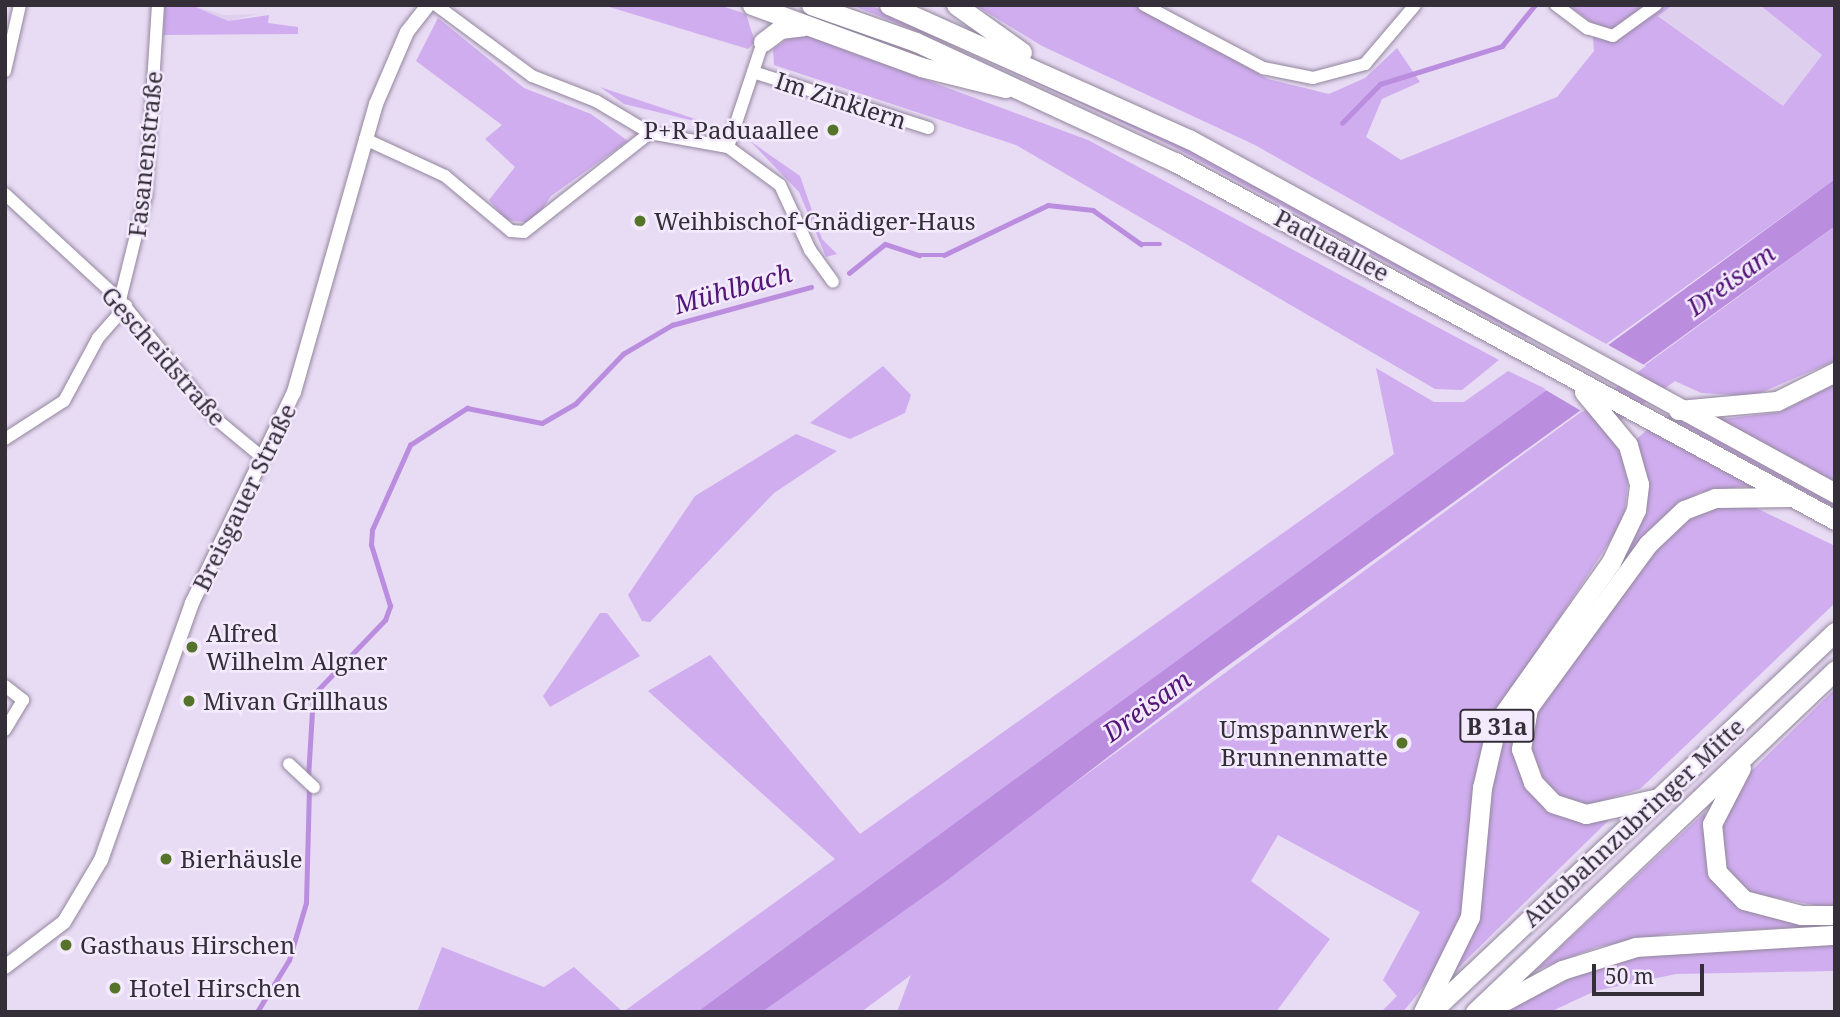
<!DOCTYPE html>
<html>
<head>
<meta charset="utf-8">
<style>
  body { margin:0 }
  #map { position:relative; width:1840px; height:1017px; overflow:hidden; background:#e8dbf4; font-family:"Noto Serif",serif }
  div>[style] { position:absolute }
  .built>* { inset:0; background:#dfcfee }
  .green>* { inset:0; background:#d0adef }
  .water>* { inset:0; background:#ba8ddf }
  .pier>* { inset:0; background:#e8dbf4 }
  .stream>* { height:4.5px; margin:-2.25px; padding:0 2.25px; transform-origin:2.25px; border-radius:2.25px; background:#ba8ddf }
  .roads { filter:drop-shadow(0 0 2px #92869d) drop-shadow(0 0 2px #92869d) }
  .minor>* { height:12px; margin:-6px; padding:0 6px; transform-origin:6px; border-radius:6px; background:#fff }
  .tertiary>* { height:14px; margin:-7px; padding:0 7px; transform-origin:7px; border-radius:7px; background:#fff }
  .trunk>* { height:19px; margin:-9.5px; padding:0 9.5px; transform-origin:9.5px; border-radius:9.5px; background:#fff }
  .dots>* { width:19px; height:19px; translate:-50% -50%; box-sizing:border-box; border:4px solid #f4eafe; border-radius:50% }
  span { translate:-50% -50%; white-space:nowrap; text-align:center; line-height:1.15; -webkit-text-stroke:5px #f4eafe; paint-order:stroke }
  .shield-label span { padding:2px 5px; background:#f4eafe; border:2px solid; border-radius:5px; -webkit-text-stroke-width:0 }
  .shield-label { font-size:23px; color:#332e37; font-weight:700 }
  .street-label { font-size:24px; color:#332e37 }
  .poi-label { font-size:24px; color:#332e37 }
  .right { translate:-100% -50%; text-align:right }
  .left { translate:0 -50%; text-align:left }
  .water-label { font-size:26px; color:#521676; font-style:italic }
  .frame { position:absolute; inset:0; border:7px solid #332e37; pointer-events:none }
  .scale { position:absolute; left:1592px; top:964px; width:112px; height:32px; box-sizing:border-box; border:4px solid #332e37; border-top:0; padding-left:9px; font-size:21px; line-height:24px; white-space:nowrap; color:#332e37; -webkit-text-stroke:5px #f4eafe; paint-order:stroke }
</style>
</head>
<body>
<div id="map">
  <div class="built">
    <i style="clip-path:polygon(191px 5px,224px 15px,258px 14px,228px 21px)"></i>
    <i style="clip-path:polygon(1673px 5px,1760px 5px,1822px 55px,1783px 106px,1658px 15px)"></i>
  </div>
  <div class="green">
    <i style="clip-path:polygon(165px 5px,191px 5px,228px 21px,269px 15px,268px 23px,298px 27px,298px 34px,163px 35px)"></i>
    <i style="clip-path:polygon(603px 5px,719px 5px,746px 14px,755px 42px,748px 49px)"></i>
    <i style="clip-path:polygon(851px 5px,869px 5px,974px 46px,1176px 141px,1531px 334px,1526px 338px,1174px 147px,973px 53px)"></i>
    <i style="clip-path:polygon(975px 5px,1137px 5px,1268px 79px,1329px 94px,1365px 78px,1397px 48px,1420px 82px,1382px 99px,1366px 137px,1401px 160px,1557px 97px,1594px 51px,1592px 23px,1568px 5px,1673px 5px,1658px 16px,1783px 106px,1822px 55px,1760px 5px,1835px 5px,1835px 179px,1606px 344px,1255px 145px,1042px 46px)"></i>
    <i style="clip-path:polygon(438px 18px,524px 88px,591px 114px,628px 141px,551px 196px,533px 223px,506px 220px,489px 200px,515px 167px,485px 139px,502px 125px,416px 61px)"></i>
    <i style="clip-path:polygon(797px 32px,1088px 140px,1499px 360px,1462px 390px,1435px 389px,1016px 145px,774px 65px,773px 49px)"></i>
    <i style="clip-path:polygon(600px 87px,719px 127px,624px 104px)"></i>
    <i style="clip-path:polygon(750px 141px,800px 176px,822px 239px,837px 254px,826px 257px,799px 192px)"></i>
    <i style="clip-path:polygon(1835px 226px,1835px 361px,1753px 396px,1701px 393px,1675px 381px,1606px 431px,1620px 451px,1628px 480px,1624px 520px,1496px 714px,1479px 758px,1464px 911px,1433px 975px,1403px 1012px,1381px 1012px,1397px 996px,1383px 980px,1420px 912px,1278px 835px,1251px 881px,1330px 939px,1276px 1012px,897px 1012px,911px 975px,861px 1012px,762px 1012px)"></i>
    <i style="clip-path:polygon(883px 366px,911px 395px,905px 413px,850px 439px,810px 423px)"></i>
    <i style="clip-path:polygon(1376px 368px,1434px 402px,1464px 402px,1508px 371px,1548px 390px,697px 1012px,417px 1012px,442px 947px,544px 987px,574px 967px,623px 1012px,835px 859px,648px 691px,710px 655px,860px 834px,1394px 454px)"></i>
    <i style="clip-path:polygon(1835px 384px,1835px 482px,1715px 420px,1780px 412px)"></i>
    <i style="clip-path:polygon(1672px 414px,1835px 500px,1835px 508px,1667px 418px)"></i>
    <i style="clip-path:polygon(1648px 429px,1753px 485px,1699px 493px,1676px 506px,1530px 692px,1527px 787px,1611px 818px,1455px 971px,1500px 735px,1628px 546px,1633px 442px)"></i>
    <i style="clip-path:polygon(796px 434px,837px 451px,774px 493px,650px 622px,642px 621px,628px 595px,695px 496px)"></i>
    <i style="clip-path:polygon(1750px 505px,1835px 546px,1835px 603px,1640px 789px,1586px 806px,1552px 794px,1531px 763px,1531px 717px,1678px 522px,1709px 506px)"></i>
    <i style="clip-path:polygon(600px 613px,607px 613px,640px 656px,550px 707px,543px 696px)"></i>
    <i style="clip-path:polygon(1835px 689px,1835px 909px,1744px 892px,1722px 864px,1715px 834px,1746px 776px)"></i>
    <i style="clip-path:polygon(1705px 812px,1706px 858px,1728px 893px,1835px 926px,1673px 933px,1597px 947px,1536px 970px)"></i>
    <i style="clip-path:polygon(1737px 944px,1835px 945px,1835px 971px,1676px 974px,1595px 991px,1550px 1012px,1501px 1012px,1611px 959px)"></i>
  </div>
  <div class="water">
    <i style="clip-path:polygon(1835px 179px,1835px 226px,1219px 672px,946px 881px,762px 1012px,697px 1012px)"></i>
  </div>
  <div class="pier">
    <i style="clip-path:polygon(1603px 342px,1646px 366px,1583px 412px,1544px 389px)"></i>
  </div>
  <div class="stream">
    <i style="left:1342px;top:123px;width:54px;rotate:-45.7deg"></i>
    <i style="left:1380px;top:84px;width:128px;rotate:-17.3deg"></i>
    <i style="left:1502px;top:46px;width:53px;rotate:-51.2deg"></i>
    <i style="left:849px;top:273px;width:46px;rotate:-38.9deg"></i>
    <i style="left:885px;top:244px;width:36px;rotate:18deg"></i>
    <i style="left:919px;top:255px;width:25px"></i>
    <i style="left:944px;top:255px;width:115px;rotate:-25.7deg"></i>
    <i style="left:1048px;top:205px;width:45px;rotate:6.3deg"></i>
    <i style="left:1093px;top:210px;width:59px;rotate:35.3deg"></i>
    <i style="left:1141px;top:244px;width:19px"></i>
    <i style="left:308px;top:777px;width:82px;rotate:-86.5deg"></i>
    <i style="left:313px;top:695px;width:104px;rotate:-46.2deg"></i>
    <i style="left:385px;top:620px;width:15px;rotate:-70deg"></i>
    <i style="left:390px;top:606px;width:64px;rotate:-107.3deg"></i>
    <i style="left:371px;top:545px;width:15px;rotate:-86deg"></i>
    <i style="left:372px;top:530px;width:93px;rotate:-65.9deg"></i>
    <i style="left:410px;top:445px;width:68px;rotate:-33deg"></i>
    <i style="left:467px;top:408px;width:76px;rotate:11.3deg"></i>
    <i style="left:542px;top:423px;width:39px;rotate:-30deg"></i>
    <i style="left:576px;top:403px;width:68px;rotate:-46.2deg"></i>
    <i style="left:623px;top:354px;width:57px;rotate:-30.6deg"></i>
    <i style="left:672px;top:325px;width:144px;rotate:-15.3deg"></i>
    <i style="left:257px;top:1012px;width:61px;rotate:-58.4deg"></i>
    <i style="left:289px;top:960px;width:59px;rotate:-73.4deg"></i>
    <i style="left:306px;top:903px;width:117px;rotate:-88.5deg"></i>
  </div>
  <div class="roads">
    <div class="minor">
      <i style="left:436px;top:5px;width:119px;rotate:36.5deg"></i>
      <i style="left:532px;top:76px;width:69px;rotate:21.3deg"></i>
      <i style="left:596px;top:101px;width:63px;rotate:30.7deg"></i>
      <i style="left:1144px;top:5px;width:135px;rotate:27.9deg"></i>
      <i style="left:1263px;top:68px;width:51px;rotate:11.3deg"></i>
      <i style="left:1313px;top:78px;width:54px;rotate:-15.1deg"></i>
      <i style="left:1365px;top:64px;width:77px;rotate:-49.7deg"></i>
      <i style="left:1556px;top:5px;width:39px;rotate:37deg"></i>
      <i style="left:1587px;top:28px;width:27px;rotate:17deg"></i>
      <i style="left:1613px;top:36px;width:53px;rotate:-35.8deg"></i>
      <i style="left:5px;top:71px;width:68px;rotate:-77.2deg"></i>
      <i style="left:753px;top:72px;width:184px;rotate:17.7deg"></i>
      <i style="left:365px;top:139px;width:88px;rotate:24.8deg"></i>
      <i style="left:445px;top:176px;width:86px;rotate:39.8deg"></i>
      <i style="left:511px;top:231px;width:13px;rotate:4deg"></i>
      <i style="left:524px;top:232px;width:160px;rotate:-38.2deg"></i>
      <i style="left:650px;top:133px;width:79px;rotate:10.2deg"></i>
      <i style="left:728px;top:147px;width:64px;rotate:36.2deg"></i>
      <i style="left:780px;top:185px;width:72px;rotate:65.2deg"></i>
      <i style="left:810px;top:250px;width:39px;rotate:54deg"></i>
      <i style="left:728px;top:147px;width:111px;rotate:-71.6deg"></i>
      <i style="left:5px;top:194px;width:156px;rotate:42.7deg"></i>
      <i style="left:120px;top:300px;width:153px;rotate:51.1deg"></i>
      <i style="left:216px;top:419px;width:61px;rotate:39.7deg"></i>
      <i style="left:120px;top:300px;width:108px;rotate:-76.1deg"></i>
      <i style="left:146px;top:195px;width:190px;rotate:-86.4deg"></i>
      <i style="left:5px;top:439px;width:70px;rotate:-32.8deg"></i>
      <i style="left:64px;top:401px;width:72px;rotate:-61.6deg"></i>
      <i style="left:98px;top:338px;width:43px;rotate:-48.8deg"></i>
      <i style="left:5px;top:686px;width:23px;rotate:38deg"></i>
      <i style="left:23px;top:700px;width:35px;rotate:121deg"></i>
      <i style="left:289px;top:764px;width:34px;rotate:43deg"></i>
    </div>
    <div class="tertiary">
      <i style="left:5px;top:967px;width:74px;rotate:-37.3deg"></i>
      <i style="left:64px;top:922px;width:72px;rotate:-59.2deg"></i>
      <i style="left:101px;top:860px;width:273px;rotate:-70.5deg"></i>
      <i style="left:192px;top:603px;width:234px;rotate:-64.2deg"></i>
      <i style="left:294px;top:392px;width:299px;rotate:-74.1deg"></i>
      <i style="left:376px;top:104px;width:78px;rotate:-66.7deg"></i>
      <i style="left:407px;top:32px;width:34px;rotate:-52deg"></i>
    </div>
    <div class="trunk">
      <i style="left:752px;top:5px;width:180px;rotate:20.1deg"></i>
      <i style="left:921px;top:67px;width:87px;rotate:14deg"></i>
      <i style="left:811px;top:5px;width:111px;rotate:19.4deg"></i>
      <i style="left:916px;top:42px;width:285px;rotate:24.9deg"></i>
      <i style="left:1175px;top:162px;width:751px;rotate:28.48deg"></i>
      <i style="left:889px;top:5px;width:329px;rotate:24.1deg"></i>
      <i style="left:1189px;top:139px;width:737px;rotate:28.72deg"></i>
      <i style="left:956px;top:5px;width:81px;rotate:35.5deg"></i>
      <i style="left:763px;top:42px;width:21px;rotate:-37deg"></i>
      <i style="left:780px;top:29px;width:23px;rotate:-7deg"></i>
      <i style="left:1678px;top:410px;width:99px;rotate:-5.2deg"></i>
      <i style="left:1777px;top:401px;width:65px;rotate:-26.6deg"></i>
      <i style="left:1741px;top:768px;width:63px;rotate:117.4deg"></i>
      <i style="left:1712px;top:824px;width:48px;rotate:84.1deg"></i>
      <i style="left:1717px;top:872px;width:39px;rotate:46deg"></i>
      <i style="left:1744px;top:900px;width:59px;rotate:14.7deg"></i>
      <i style="left:1801px;top:915px;width:34px"></i>
      <i style="left:1654px;top:799px;width:70px;rotate:167.6deg"></i>
      <i style="left:1586px;top:814px;width:35px;rotate:-162deg"></i>
      <i style="left:1553px;top:803px;width:29px;rotate:-134deg"></i>
      <i style="left:1533px;top:782px;width:35px;rotate:-110deg"></i>
      <i style="left:1521px;top:749px;width:42px;rotate:-80.3deg"></i>
      <i style="left:1528px;top:708px;width:203px;rotate:-53.8deg"></i>
      <i style="left:1648px;top:544px;width:50px;rotate:-43.4deg"></i>
      <i style="left:1684px;top:510px;width:33px;rotate:-21deg"></i>
      <i style="left:1715px;top:498px;width:75px;rotate:-0.8deg"></i>
      <i style="left:1488px;top:1010px;width:84px;rotate:-28.4deg"></i>
      <i style="left:1562px;top:970px;width:77px;rotate:-17.3deg"></i>
      <i style="left:1636px;top:947px;width:199px;rotate:-3.5deg"></i>
      <i style="left:1423px;top:1012px;width:106px;rotate:-63.7deg"></i>
      <i style="left:1470px;top:917px;width:130px;rotate:-84.7deg"></i>
      <i style="left:1482px;top:788px;width:67px;rotate:-77deg"></i>
      <i style="left:1497px;top:723px;width:197px;rotate:-54.7deg"></i>
      <i style="left:1611px;top:562px;width:58px;rotate:-64.3deg"></i>
      <i style="left:1636px;top:510px;width:26px;rotate:-83deg"></i>
      <i style="left:1639px;top:484px;width:41px;rotate:-105.8deg"></i>
      <i style="left:1628px;top:445px;width:69px;rotate:-129.7deg"></i>
      <i style="left:1431px;top:1012px;width:555px;rotate:-43.25deg"></i>
      <i style="left:1475px;top:1012px;width:497px;rotate:-43.5deg"></i>
    </div>
  </div>
  <div class="dots">
    <i style="left:833px;top:130px;background:#55742a"></i>
    <i style="left:640px;top:221px;background:#55742a"></i>
    <i style="left:192px;top:647px;background:#55742a"></i>
    <i style="left:189px;top:701px;background:#55742a"></i>
    <i style="left:1402px;top:743px;background:#55742a"></i>
    <i style="left:166px;top:859px;background:#55742a"></i>
    <i style="left:66px;top:945px;background:#55742a"></i>
    <i style="left:115px;top:988px;background:#55742a"></i>
  </div>
  <div class="shield-label">
    <span style="left:1497px;top:726px">B 31a</span>
  </div>
  <div class="street-label">
    <span style="left:841px;top:100px;rotate:18deg">Im Zinklern</span>
    <span style="left:145px;top:154px;rotate:-84deg">Fasanenstraße</span>
    <span style="left:1332px;top:245px;rotate:28deg">Paduaallee</span>
    <span style="left:164px;top:356px;rotate:49deg">Gescheidstraße</span>
    <span style="left:244px;top:497px;rotate:-64deg">Breisgauer Straße</span>
    <span style="left:1633px;top:822px;rotate:-43deg">Autobahnzubringer Mitte</span>
  </div>
  <div class="poi-label">
    <span class="right" style="left:819px;top:130px">P+R Paduaallee</span>
    <span class="left" style="left:654px;top:221px">Weihbischof-Gnädiger-Haus</span>
    <span class="left" style="left:206px;top:647px">Alfred<br>Wilhelm Algner</span>
    <span class="left" style="left:203px;top:701px">Mivan Grillhaus</span>
    <span class="right" style="left:1388px;top:743px">Umspannwerk<br>Brunnenmatte</span>
    <span class="left" style="left:180px;top:859px">Bierhäusle</span>
    <span class="left" style="left:80px;top:945px">Gasthaus Hirschen</span>
    <span class="left" style="left:129px;top:988px">Hotel Hirschen</span>
  </div>
  <div class="water-label">
    <span style="left:1731px;top:280px;rotate:-36deg">Dreisam</span>
    <span style="left:733px;top:289px;rotate:-16deg">Mühlbach</span>
    <span style="left:1147px;top:706px;rotate:-36deg">Dreisam</span>
  </div>
  <div class="frame"></div>
  <div class="scale">50 m</div>
</div>
</body>
</html>
